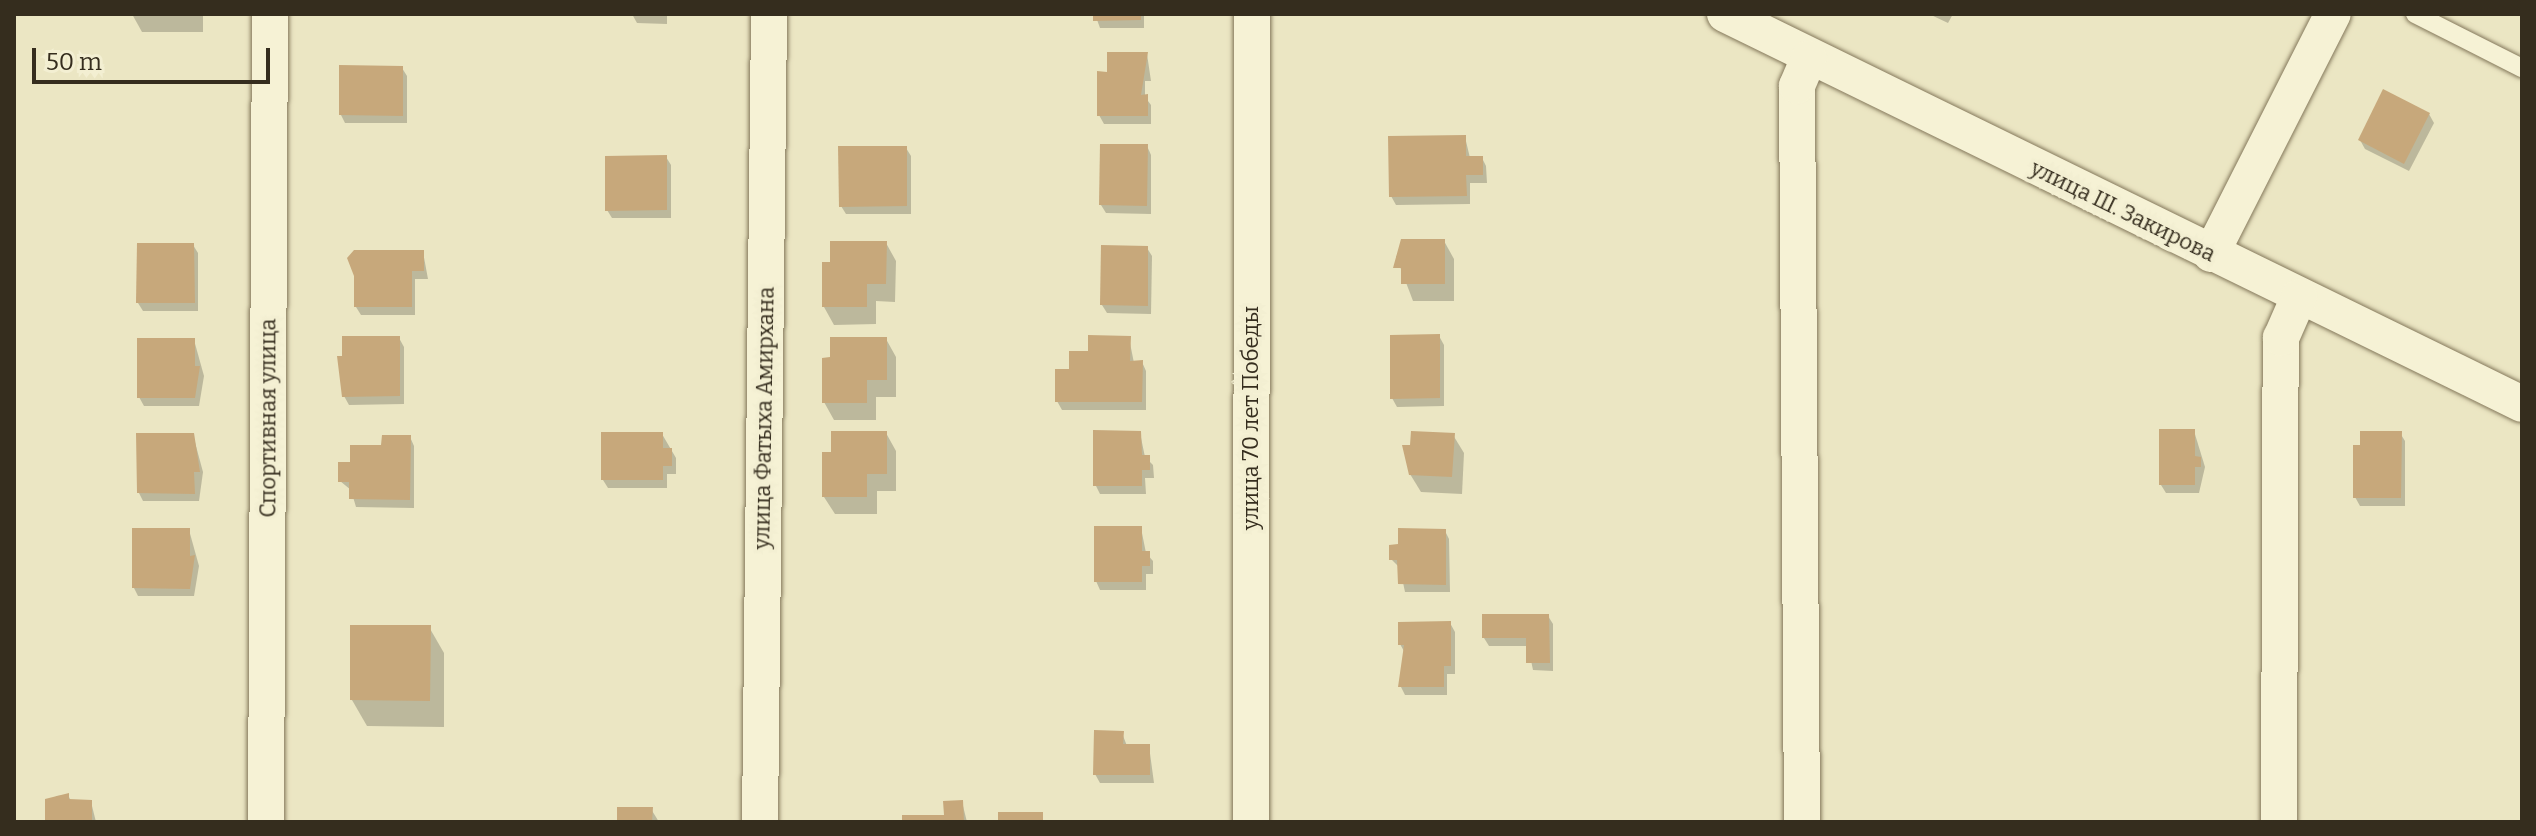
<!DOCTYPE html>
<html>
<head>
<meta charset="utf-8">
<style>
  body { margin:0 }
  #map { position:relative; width:2536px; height:836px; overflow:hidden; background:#ebe6c3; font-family:Bitter,serif }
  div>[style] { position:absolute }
  .shadow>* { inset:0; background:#0003 }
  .building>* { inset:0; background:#c7a87b }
  .roads { filter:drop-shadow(0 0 2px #84785b) drop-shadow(0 0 2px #84785b) }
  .service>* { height:18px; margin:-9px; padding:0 9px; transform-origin:9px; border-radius:9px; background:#f6f2d5 }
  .minor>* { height:36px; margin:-18px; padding:0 18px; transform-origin:18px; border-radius:18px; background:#f6f2d5 }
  span { translate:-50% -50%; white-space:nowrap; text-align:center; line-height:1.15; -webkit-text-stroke:7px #f3efd2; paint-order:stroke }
  .street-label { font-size:22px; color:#352d1e }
  .frame { position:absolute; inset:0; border:16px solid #352d1e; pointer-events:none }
  .scale { position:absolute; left:32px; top:48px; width:238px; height:36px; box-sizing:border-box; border:4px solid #352d1e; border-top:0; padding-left:10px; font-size:24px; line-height:28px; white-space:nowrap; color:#352d1e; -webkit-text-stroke:6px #f3efd2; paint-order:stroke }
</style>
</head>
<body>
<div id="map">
  <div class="shadow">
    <i style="clip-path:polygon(132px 14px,203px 14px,203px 32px,142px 32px)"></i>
    <i style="clip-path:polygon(632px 14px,667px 14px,667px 24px,637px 23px)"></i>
    <i style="clip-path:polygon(1095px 14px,1144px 14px,1144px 28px,1100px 28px)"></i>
    <i style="clip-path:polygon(1929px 14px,1953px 14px,1948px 23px)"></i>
    <i style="clip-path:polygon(1147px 54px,1151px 81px,1145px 81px,1145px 97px,1151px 105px,1151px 124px,1104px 124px,1099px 115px)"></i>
    <i style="clip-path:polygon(402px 68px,407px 76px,407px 123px,345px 123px,341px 115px)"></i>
    <i style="clip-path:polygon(2429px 114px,2434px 123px,2409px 171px,2365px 149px,2360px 140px)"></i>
    <i style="clip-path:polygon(1465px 137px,1470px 158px,1482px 158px,1486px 166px,1487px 183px,1470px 183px,1470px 204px,1396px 205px,1391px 196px)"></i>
    <i style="clip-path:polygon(1147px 146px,1151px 155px,1151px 214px,1106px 213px,1101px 205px)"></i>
    <i style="clip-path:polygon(906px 148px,911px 156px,911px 214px,846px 214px,841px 206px)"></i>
    <i style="clip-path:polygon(666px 157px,671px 165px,671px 218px,612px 218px,607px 210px)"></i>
    <i style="clip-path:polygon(1444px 241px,1454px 259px,1454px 301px,1413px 301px,1396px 256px)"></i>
    <i style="clip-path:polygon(886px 243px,896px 261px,895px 302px,876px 301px,876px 324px,834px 325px,824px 307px,832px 264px)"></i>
    <i style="clip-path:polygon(193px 245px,198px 253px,198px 311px,143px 311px,138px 303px)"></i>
    <i style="clip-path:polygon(1147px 248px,1152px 256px,1151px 314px,1107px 313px,1102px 305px)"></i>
    <i style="clip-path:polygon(423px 252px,428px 279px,415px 279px,415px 315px,361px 315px,356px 307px)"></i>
    <i style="clip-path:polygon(1439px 336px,1444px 345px,1444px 406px,1397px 407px,1392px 398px)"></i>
    <i style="clip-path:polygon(399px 338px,404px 347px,404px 404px,349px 405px,344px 396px)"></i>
    <i style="clip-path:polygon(1129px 338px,1134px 363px,1142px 362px,1146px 371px,1146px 410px,1062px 410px,1057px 401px,1090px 353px)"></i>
    <i style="clip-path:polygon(886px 339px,896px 357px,896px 397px,876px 397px,876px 420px,834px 420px,824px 402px)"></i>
    <i style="clip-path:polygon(194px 340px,204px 376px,199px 406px,144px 406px,139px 397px)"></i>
    <i style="clip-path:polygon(2194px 431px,2205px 467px,2199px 493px,2166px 493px,2161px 485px)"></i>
    <i style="clip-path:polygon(886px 433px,896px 451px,896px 491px,877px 491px,877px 514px,835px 514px,824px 497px,833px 454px)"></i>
    <i style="clip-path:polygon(1140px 433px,1145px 457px,1153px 465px,1154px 478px,1145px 478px,1146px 494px,1100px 494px,1096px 486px)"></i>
    <i style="clip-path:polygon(2400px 433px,2405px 441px,2405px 506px,2360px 506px,2355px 497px)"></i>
    <i style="clip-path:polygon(662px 434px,676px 458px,676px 474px,667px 474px,667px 488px,608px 488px,603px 480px)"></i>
    <i style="clip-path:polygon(193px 435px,203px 472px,199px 501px,143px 501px,139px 493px)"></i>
    <i style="clip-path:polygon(1453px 435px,1464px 453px,1462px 494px,1421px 492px,1410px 474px)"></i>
    <i style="clip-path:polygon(410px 437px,414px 446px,414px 508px,356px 507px,351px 490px,340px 481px,383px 447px)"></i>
    <i style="clip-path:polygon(1141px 528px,1146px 553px,1153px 561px,1153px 574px,1146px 574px,1146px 590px,1100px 590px,1096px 581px)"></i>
    <i style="clip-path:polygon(189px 530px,199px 566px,194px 596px,138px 596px,134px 588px)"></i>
    <i style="clip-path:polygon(1445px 531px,1449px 539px,1450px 592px,1405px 592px,1400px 568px,1392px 560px)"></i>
    <i style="clip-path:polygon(1548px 616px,1553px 624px,1553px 671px,1533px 670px,1528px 646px,1489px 646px,1484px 638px)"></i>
    <i style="clip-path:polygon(1450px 623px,1455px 632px,1455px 674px,1447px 674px,1447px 695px,1405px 695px,1401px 687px,1405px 653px,1400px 644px)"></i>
    <i style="clip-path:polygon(429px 627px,444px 653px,444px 727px,367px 726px,352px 700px)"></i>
    <i style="clip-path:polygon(1122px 733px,1127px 746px,1149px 746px,1154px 783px,1100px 783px,1095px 774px)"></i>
    <i style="clip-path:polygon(68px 795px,71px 801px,91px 802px,96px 822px,47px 822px,56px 796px)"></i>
    <i style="clip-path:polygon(962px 802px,967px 822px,904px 822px,946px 817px)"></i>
    <i style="clip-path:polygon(651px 809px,659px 822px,619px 822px)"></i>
    <i style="clip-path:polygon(349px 821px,394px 821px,394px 822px,349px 822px)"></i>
  </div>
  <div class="building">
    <i style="clip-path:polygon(1093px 14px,1141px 14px,1141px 20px,1093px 21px)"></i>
    <i style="clip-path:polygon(1107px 52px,1148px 52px,1141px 95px,1148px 94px,1148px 116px,1097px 116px,1097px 71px,1107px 72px)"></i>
    <i style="clip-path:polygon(339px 65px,403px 66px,403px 116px,339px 115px)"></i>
    <i style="clip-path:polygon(2383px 89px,2430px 113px,2404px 164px,2358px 140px)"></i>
    <i style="clip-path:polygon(1466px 135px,1466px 156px,1483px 156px,1483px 175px,1466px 175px,1467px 196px,1389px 197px,1388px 136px)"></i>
    <i style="clip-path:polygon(1100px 144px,1148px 144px,1147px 206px,1099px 205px)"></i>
    <i style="clip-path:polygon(838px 146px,907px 146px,907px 206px,839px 207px)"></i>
    <i style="clip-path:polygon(667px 155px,667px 210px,605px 211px,605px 156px)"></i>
    <i style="clip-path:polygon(1401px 239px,1445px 239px,1445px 284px,1401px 284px,1401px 268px,1393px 268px)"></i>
    <i style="clip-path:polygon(830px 241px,887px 241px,886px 284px,867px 284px,867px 307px,822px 307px,822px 262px,830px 262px)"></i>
    <i style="clip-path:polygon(137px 243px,194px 243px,195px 303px,136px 303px)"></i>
    <i style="clip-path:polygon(1101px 245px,1148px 246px,1148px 306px,1100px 305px)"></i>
    <i style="clip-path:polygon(354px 250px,424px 250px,424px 271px,412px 271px,412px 307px,354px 307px,354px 276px,347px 258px)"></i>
    <i style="clip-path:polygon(1440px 334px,1440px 398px,1390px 399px,1390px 335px)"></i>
    <i style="clip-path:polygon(1088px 335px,1131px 336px,1130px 361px,1143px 360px,1142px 402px,1055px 402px,1055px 369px,1069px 369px,1069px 351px,1088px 351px)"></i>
    <i style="clip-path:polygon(342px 336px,400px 336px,400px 396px,342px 397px,337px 356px,342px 356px)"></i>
    <i style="clip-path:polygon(830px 337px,887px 337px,887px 380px,867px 380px,867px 403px,822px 403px,822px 358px,830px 357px)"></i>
    <i style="clip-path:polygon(137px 338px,195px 338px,195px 366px,200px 366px,195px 398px,137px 398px)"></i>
    <i style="clip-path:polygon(2159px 429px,2195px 429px,2195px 456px,2201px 457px,2201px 467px,2195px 467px,2195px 485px,2159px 485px)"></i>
    <i style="clip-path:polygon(1093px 430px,1141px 431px,1142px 455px,1150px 455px,1150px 470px,1142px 470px,1142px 486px,1093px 486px)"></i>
    <i style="clip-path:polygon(831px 431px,887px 431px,887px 474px,867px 474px,867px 497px,822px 497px,822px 452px,831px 452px)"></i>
    <i style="clip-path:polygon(1411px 431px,1455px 433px,1452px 477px,1409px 475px,1402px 445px,1410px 445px)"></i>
    <i style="clip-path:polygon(2360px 431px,2402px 431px,2401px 498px,2353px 498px,2353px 445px,2360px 445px)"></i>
    <i style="clip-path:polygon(601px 432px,663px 432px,663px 448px,672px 448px,672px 466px,663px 466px,663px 480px,601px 480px)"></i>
    <i style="clip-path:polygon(136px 433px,194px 433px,200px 472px,194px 472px,195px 494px,137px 493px)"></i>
    <i style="clip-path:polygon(382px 435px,411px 435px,410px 500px,349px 499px,349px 482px,338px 482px,338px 462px,350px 462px,350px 445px,381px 445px)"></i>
    <i style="clip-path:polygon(1094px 526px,1142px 526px,1142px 551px,1150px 551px,1150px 566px,1142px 566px,1142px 582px,1094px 582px)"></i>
    <i style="clip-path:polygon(132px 528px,190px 528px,190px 556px,195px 555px,190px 589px,132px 588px)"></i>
    <i style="clip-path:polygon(1398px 528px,1446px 529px,1446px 585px,1398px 584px,1397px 560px,1389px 560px,1389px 545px,1398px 544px)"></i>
    <i style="clip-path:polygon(1482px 614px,1549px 614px,1550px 663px,1526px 663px,1526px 638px,1482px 638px)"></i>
    <i style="clip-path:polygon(1451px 621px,1451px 666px,1444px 666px,1444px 687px,1398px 687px,1404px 645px,1398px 645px,1398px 622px)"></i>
    <i style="clip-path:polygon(350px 625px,431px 625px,430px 701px,350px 700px)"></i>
    <i style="clip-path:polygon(1094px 730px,1124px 731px,1123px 744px,1150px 744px,1150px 775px,1093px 775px)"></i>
    <i style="clip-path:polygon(69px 793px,69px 799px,92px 800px,92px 822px,45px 822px,45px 799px)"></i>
    <i style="clip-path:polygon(963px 800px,964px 822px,902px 822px,902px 815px,944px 815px,943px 801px)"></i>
    <i style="clip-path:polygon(617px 807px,653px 807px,652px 822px,617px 822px)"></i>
    <i style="clip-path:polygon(998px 812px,1043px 812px,1043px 822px,998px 822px)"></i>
  </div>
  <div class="roads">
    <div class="service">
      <i style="left:2415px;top:14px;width:120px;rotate:26.8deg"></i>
    </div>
    <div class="minor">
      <i style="left:1725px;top:14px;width:887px;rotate:26.07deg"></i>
      <i style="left:2211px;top:254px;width:269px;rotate:-63.1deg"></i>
      <i style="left:266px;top:822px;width:808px;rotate:-89.72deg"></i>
      <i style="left:760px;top:822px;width:808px;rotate:-89.36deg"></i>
      <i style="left:1251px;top:822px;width:808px;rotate:-89.93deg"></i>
      <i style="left:1802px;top:822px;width:736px;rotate:-90.39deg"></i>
      <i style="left:1797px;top:86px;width:30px;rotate:-67deg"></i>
      <i style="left:2279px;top:822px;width:484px;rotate:-89.8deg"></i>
      <i style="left:2281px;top:338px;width:45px;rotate:-66.3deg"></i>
    </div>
  </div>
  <div class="street-label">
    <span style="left:2123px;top:211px;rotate:26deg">улица Ш. Закирова</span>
    <span style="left:268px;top:418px;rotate:-90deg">Спортивная улица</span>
    <span style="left:764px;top:418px;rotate:-89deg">улица Фатыха Амирхана</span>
    <span style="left:1251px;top:418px;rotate:-90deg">улица 70 лет Победы</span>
  </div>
  <div class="frame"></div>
  <div class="scale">50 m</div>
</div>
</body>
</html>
